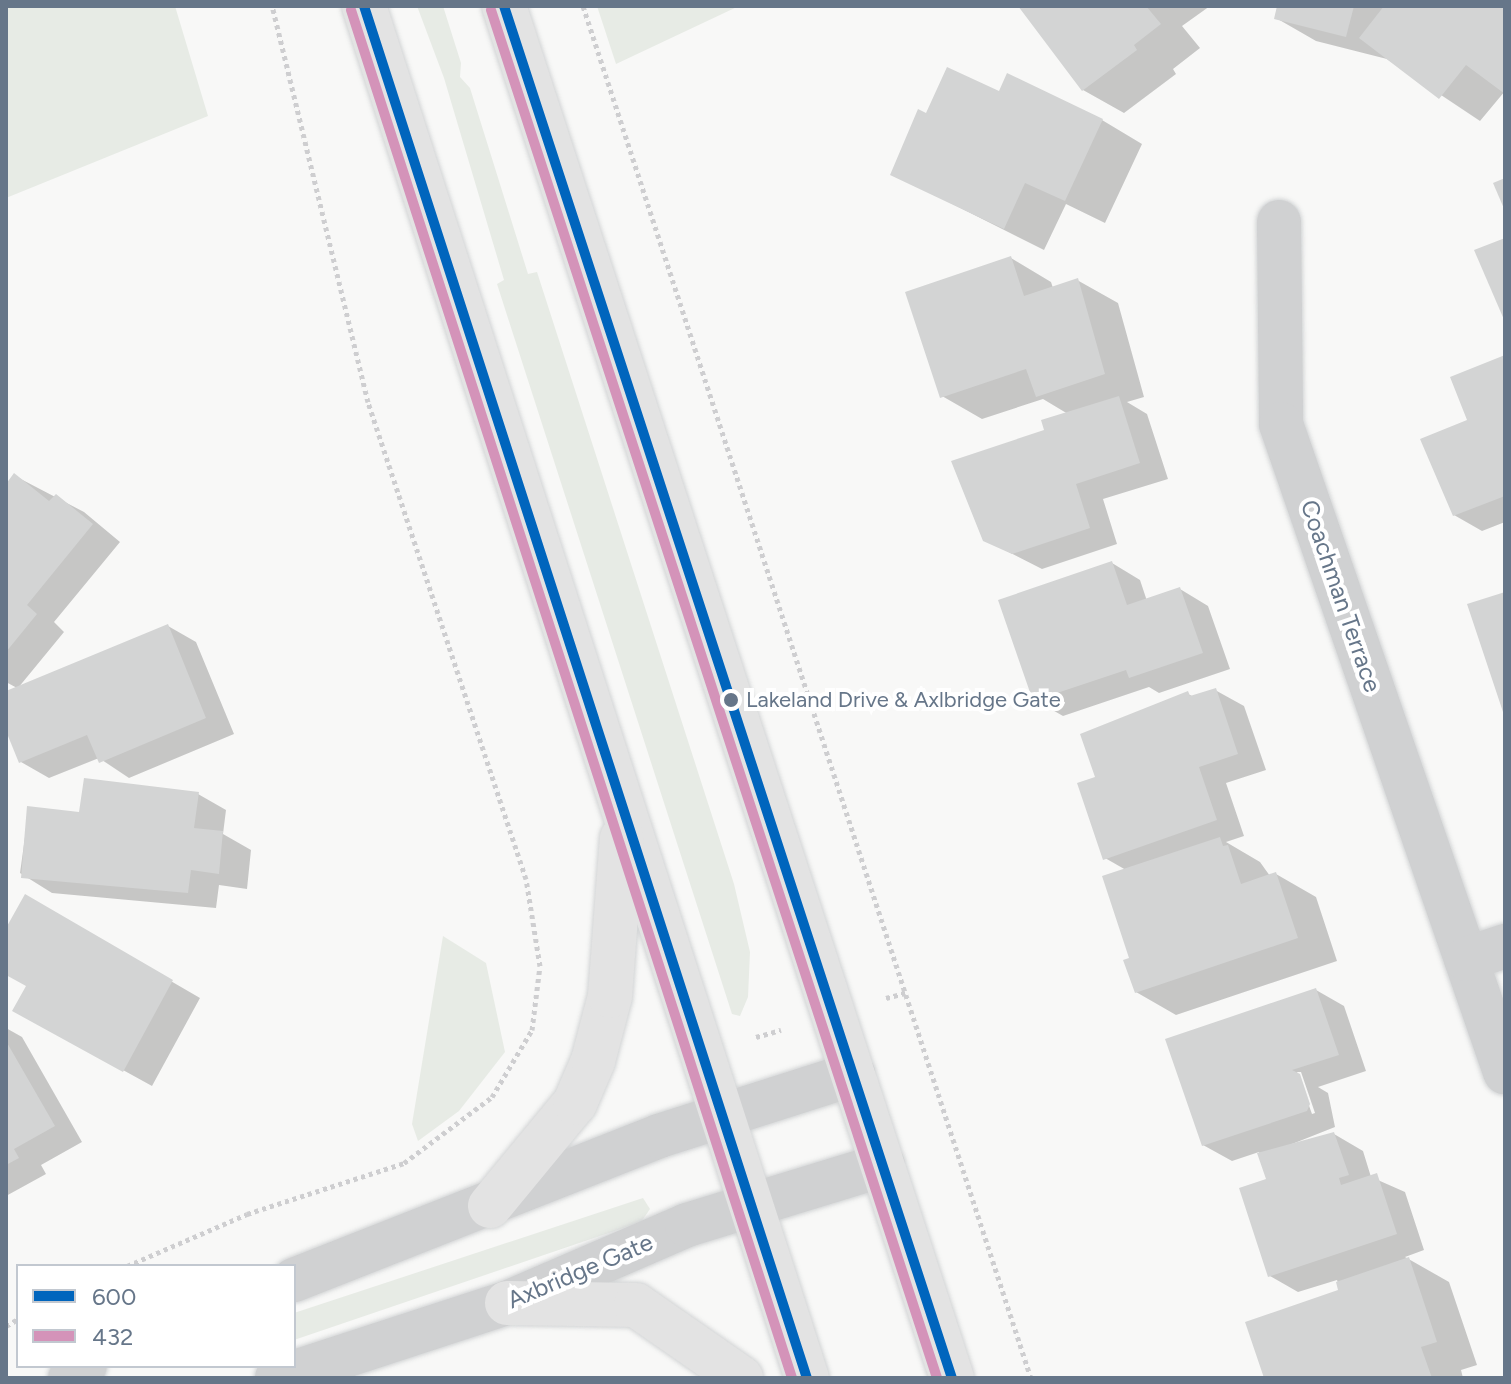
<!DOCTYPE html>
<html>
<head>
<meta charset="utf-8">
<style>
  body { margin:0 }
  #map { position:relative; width:1511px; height:1384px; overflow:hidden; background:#f8f8f7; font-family:Figtree,sans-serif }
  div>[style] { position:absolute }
  .green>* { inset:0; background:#e7ebe5 }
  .shadow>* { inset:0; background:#0003 }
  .building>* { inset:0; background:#d3d4d4 }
  .path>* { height:5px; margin-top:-2.5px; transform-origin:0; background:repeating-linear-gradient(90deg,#ceced0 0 4px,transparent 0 8px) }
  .roads { filter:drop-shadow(0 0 2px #d3d5d6) drop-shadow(0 0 2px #d3d5d6) }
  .minor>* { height:44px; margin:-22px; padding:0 22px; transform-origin:22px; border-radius:22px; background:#d0d1d2 }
  .secondary>* { height:44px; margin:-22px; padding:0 22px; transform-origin:22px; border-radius:22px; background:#e3e3e3 }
  .bus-1>* { height:10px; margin:-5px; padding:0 5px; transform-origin:5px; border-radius:5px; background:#0065bd }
  .bus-2>* { height:10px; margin:-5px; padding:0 5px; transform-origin:5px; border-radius:5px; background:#d493b9 }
  .dots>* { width:22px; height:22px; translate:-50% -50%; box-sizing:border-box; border:4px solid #fff; border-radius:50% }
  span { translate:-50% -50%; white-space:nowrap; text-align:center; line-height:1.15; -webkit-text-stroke:8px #fff; paint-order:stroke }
  .bus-label { font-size:22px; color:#667689 }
  .left { translate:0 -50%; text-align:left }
  .street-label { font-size:24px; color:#667689 }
  .frame { position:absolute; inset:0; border:8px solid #667689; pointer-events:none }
  .legend { position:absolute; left:16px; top:1264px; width:280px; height:104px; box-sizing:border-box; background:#fff; border:2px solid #c2c8d0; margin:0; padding:10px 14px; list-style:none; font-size:24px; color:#667689 }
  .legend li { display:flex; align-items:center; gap:16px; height:40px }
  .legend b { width:40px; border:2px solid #c2c8d0 }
</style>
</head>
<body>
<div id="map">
  <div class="green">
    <i style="clip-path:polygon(6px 6px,175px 6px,208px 116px,6px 198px)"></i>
    <i style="clip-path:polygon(417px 6px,443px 6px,461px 63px,460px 77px,470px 88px,528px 274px,537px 272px,734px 884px,750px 952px,748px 997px,740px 1016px,732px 1014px,497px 284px,504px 280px,444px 78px)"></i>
    <i style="clip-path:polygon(597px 6px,739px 6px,616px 64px)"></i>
    <i style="clip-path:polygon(443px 936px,486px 963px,505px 1052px,459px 1111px,418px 1141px,412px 1124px)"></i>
    <i style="clip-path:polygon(643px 1198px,650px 1209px,641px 1222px,294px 1340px,294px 1313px)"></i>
  </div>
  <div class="shadow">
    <i style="clip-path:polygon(1020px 6px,1210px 6px,1182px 26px,1200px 48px,1173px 69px,1176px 74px,1124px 113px,1083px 90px)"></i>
    <i style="clip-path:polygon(1279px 6px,1505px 6px,1505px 91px,1480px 121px,1387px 59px,1316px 41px,1276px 18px)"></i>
    <i style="clip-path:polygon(1000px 94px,1102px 120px,1142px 144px,1105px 223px,1066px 204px,1044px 250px,893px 174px,927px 116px)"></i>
    <i style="clip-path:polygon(1011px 258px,1051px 282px,1053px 288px,1077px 280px,1118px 303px,1144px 397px,1127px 402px,1147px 414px,1168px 479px,1103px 499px,1117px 544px,1042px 569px,985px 540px,1046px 431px,1068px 414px,1043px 399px,982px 419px,942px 396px)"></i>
    <i style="clip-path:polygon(1505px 357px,1505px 522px,1482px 531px,1454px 515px,1470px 421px)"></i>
    <i style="clip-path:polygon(15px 476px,84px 512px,120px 542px,54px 622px,64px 632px,18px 688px,168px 626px,196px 642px,234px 734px,129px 778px,99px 758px,49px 778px,21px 762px,6px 726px,6px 693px,17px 688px,6px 682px,6px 487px)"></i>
    <i style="clip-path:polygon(1112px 563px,1140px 580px,1147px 601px,1180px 589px,1208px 606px,1230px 669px,1159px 693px,1149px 687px,1063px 716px,1035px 700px)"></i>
    <i style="clip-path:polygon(1215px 690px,1244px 706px,1266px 770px,1226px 783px,1244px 836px,1226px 842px,1260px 862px,1270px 876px,1276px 874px,1316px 897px,1337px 961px,1176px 1015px,1136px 992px,1126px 870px,1105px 858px,1097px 778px,1188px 694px,1194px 697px)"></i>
    <i style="clip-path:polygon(198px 794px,226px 810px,223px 834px,251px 850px,247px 889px,219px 885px,216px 908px,52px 893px,20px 873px,29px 808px,81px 814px)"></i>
    <i style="clip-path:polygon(26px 897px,200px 998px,152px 1086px,43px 1026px,28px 986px,6px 974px,6px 932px)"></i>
    <i style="clip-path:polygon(evenodd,1316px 990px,1344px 1006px,1366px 1071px,1318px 1087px,1328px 1093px,1335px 1127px,1282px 1148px,1334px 1134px,1363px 1151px,1371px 1177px,1405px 1192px,1424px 1250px,1405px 1257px,1449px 1282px,1477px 1365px,1461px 1370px,1463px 1378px,1266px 1378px,1341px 1291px,1337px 1280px,1298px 1292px,1270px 1276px,1268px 1180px,1259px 1152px,1232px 1161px,1203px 1145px,1316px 990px,1297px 1072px,1301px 1072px,1315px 1113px,1312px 1114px,1297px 1072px)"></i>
    <i style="clip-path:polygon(6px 1028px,22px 1037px,82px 1142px,41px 1165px,46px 1174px,6px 1196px)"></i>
  </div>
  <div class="building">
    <i style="clip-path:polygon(1018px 6px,1146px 6px,1161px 24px,1134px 45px,1137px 50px,1082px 91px)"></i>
    <i style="clip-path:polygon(1277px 6px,1354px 6px,1346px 37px,1274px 19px)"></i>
    <i style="clip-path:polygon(1384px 6px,1505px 6px,1505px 94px,1466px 65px,1439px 99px,1359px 38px)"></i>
    <i style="clip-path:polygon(947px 67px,999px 91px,1007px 73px,1103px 119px,1065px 201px,1025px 183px,1004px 229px,890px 175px,918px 109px,926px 113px)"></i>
    <i style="clip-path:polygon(1505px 178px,1505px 211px,1493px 183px)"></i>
    <i style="clip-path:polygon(1505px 238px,1505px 322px,1474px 250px)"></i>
    <i style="clip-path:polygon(1011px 256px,1024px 296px,1078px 278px,1105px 374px,1036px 397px,1026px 369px,940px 398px,905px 292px)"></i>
    <i style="clip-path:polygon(1505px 355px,1505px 496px,1453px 516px,1420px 439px,1467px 420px,1450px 377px)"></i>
    <i style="clip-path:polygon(1119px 396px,1140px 463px,1076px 484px,1090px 528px,1012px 554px,983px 541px,951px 461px,1044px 430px,1041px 420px)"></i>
    <i style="clip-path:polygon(14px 473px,49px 501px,56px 494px,93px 524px,27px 605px,37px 614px,6px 652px,6px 484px)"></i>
    <i style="clip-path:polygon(1112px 561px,1127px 605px,1180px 587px,1203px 653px,1129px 678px,1126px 670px,1033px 701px,998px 600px)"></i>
    <i style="clip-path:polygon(1505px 592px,1505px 715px,1504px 715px,1467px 604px)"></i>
    <i style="clip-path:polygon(168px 624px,206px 718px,99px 763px,87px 735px,19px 763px,6px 731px,6px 691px)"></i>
    <i style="clip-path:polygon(1216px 688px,1238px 754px,1199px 767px,1217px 820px,1103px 860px,1077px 783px,1095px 777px,1080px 734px,1188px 691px,1190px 696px)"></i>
    <i style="clip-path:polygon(84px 778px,199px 792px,194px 828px,223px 831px,219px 874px,191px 870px,188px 893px,21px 878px,27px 806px,79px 812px)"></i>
    <i style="clip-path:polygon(1220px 837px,1223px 846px,1228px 845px,1241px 884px,1276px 872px,1298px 938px,1135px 993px,1123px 960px,1129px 958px,1102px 876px)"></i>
    <i style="clip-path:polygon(25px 894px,173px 980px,123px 1072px,12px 1011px,26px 986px,6px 975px,6px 928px)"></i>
    <i style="clip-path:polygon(1316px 988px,1339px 1055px,1292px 1070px,1300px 1074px,1310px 1104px,1307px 1111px,1202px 1146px,1165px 1039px)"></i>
    <i style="clip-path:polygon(6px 1041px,55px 1126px,14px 1149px,19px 1158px,6px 1165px)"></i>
    <i style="clip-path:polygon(1334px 1132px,1349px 1175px,1339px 1178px,1341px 1185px,1377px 1173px,1397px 1234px,1268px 1277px,1239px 1188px,1266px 1179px,1257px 1153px)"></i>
    <i style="clip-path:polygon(1409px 1257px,1437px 1342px,1421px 1347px,1432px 1378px,1264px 1378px,1245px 1322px,1338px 1290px,1336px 1282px)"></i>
  </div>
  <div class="path">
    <i style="left:583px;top:6px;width:1443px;rotate:71.92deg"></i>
    <i style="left:886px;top:998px;width:20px;rotate:-15deg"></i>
    <i style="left:756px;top:1037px;width:26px;rotate:-16deg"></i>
    <i style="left:127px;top:1266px;width:131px;rotate:-23.4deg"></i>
    <i style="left:247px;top:1214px;width:165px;rotate:-18deg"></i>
    <i style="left:404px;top:1163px;width:110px;rotate:-36.9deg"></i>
    <i style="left:492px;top:1097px;width:78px;rotate:-59.2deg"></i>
    <i style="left:532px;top:1030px;width:64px;rotate:-82.9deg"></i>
    <i style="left:540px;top:966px;width:88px;rotate:-99.1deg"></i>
    <i style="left:526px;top:879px;width:502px;rotate:-108.33deg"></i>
    <i style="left:368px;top:402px;width:407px;rotate:-103.6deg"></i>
    <i style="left:6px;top:1326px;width:14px;rotate:-30deg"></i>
  </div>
  <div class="roads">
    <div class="minor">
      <i style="left:1279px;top:222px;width:202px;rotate:89.4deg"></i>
      <i style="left:1281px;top:424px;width:686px;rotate:70.93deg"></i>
      <i style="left:1466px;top:959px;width:41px;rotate:-18.4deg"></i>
      <i style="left:294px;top:1280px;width:392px;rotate:-21.5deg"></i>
      <i style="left:659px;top:1136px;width:204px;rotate:-17.7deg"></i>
      <i style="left:70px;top:1378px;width:19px;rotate:-39deg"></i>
      <i style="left:277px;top:1378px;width:242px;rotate:-18.1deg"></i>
      <i style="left:507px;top:1303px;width:196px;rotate:-23.4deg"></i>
      <i style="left:687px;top:1225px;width:205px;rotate:-17deg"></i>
    </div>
    <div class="secondary">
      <i style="left:364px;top:6px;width:1442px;rotate:72.11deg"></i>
      <i style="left:504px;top:6px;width:1443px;rotate:71.92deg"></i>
      <i style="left:490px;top:1206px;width:134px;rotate:-50.5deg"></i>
      <i style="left:575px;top:1103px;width:46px;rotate:-66.8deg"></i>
      <i style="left:593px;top:1061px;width:67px;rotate:-75.3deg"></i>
      <i style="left:610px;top:996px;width:158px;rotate:-85.7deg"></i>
      <i style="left:507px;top:1303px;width:129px;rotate:0.9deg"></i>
      <i style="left:636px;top:1305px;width:128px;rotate:34.8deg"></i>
    </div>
  </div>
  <div class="bus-1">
    <i style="left:364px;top:6px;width:1442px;rotate:72.11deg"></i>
    <i style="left:504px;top:6px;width:1443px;rotate:71.92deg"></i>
  </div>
  <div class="bus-2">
    <i style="left:351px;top:10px;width:1437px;rotate:72.13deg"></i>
    <i style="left:491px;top:10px;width:1439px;rotate:71.94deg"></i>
  </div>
  <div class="dots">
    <i style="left:731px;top:700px;background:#667689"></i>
  </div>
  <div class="bus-label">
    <span class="left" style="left:746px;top:700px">Lakeland Drive &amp; Axlbridge Gate</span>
  </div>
  <div class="street-label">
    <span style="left:1341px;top:596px;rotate:71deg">Coachman Terrace</span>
    <span style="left:580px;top:1271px;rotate:-23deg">Axbridge Gate</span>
  </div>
  <div class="frame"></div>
  <ul class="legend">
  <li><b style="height:10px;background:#0065bd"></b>600</li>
  <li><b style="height:10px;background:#d493b9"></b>432</li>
  </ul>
</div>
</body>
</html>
